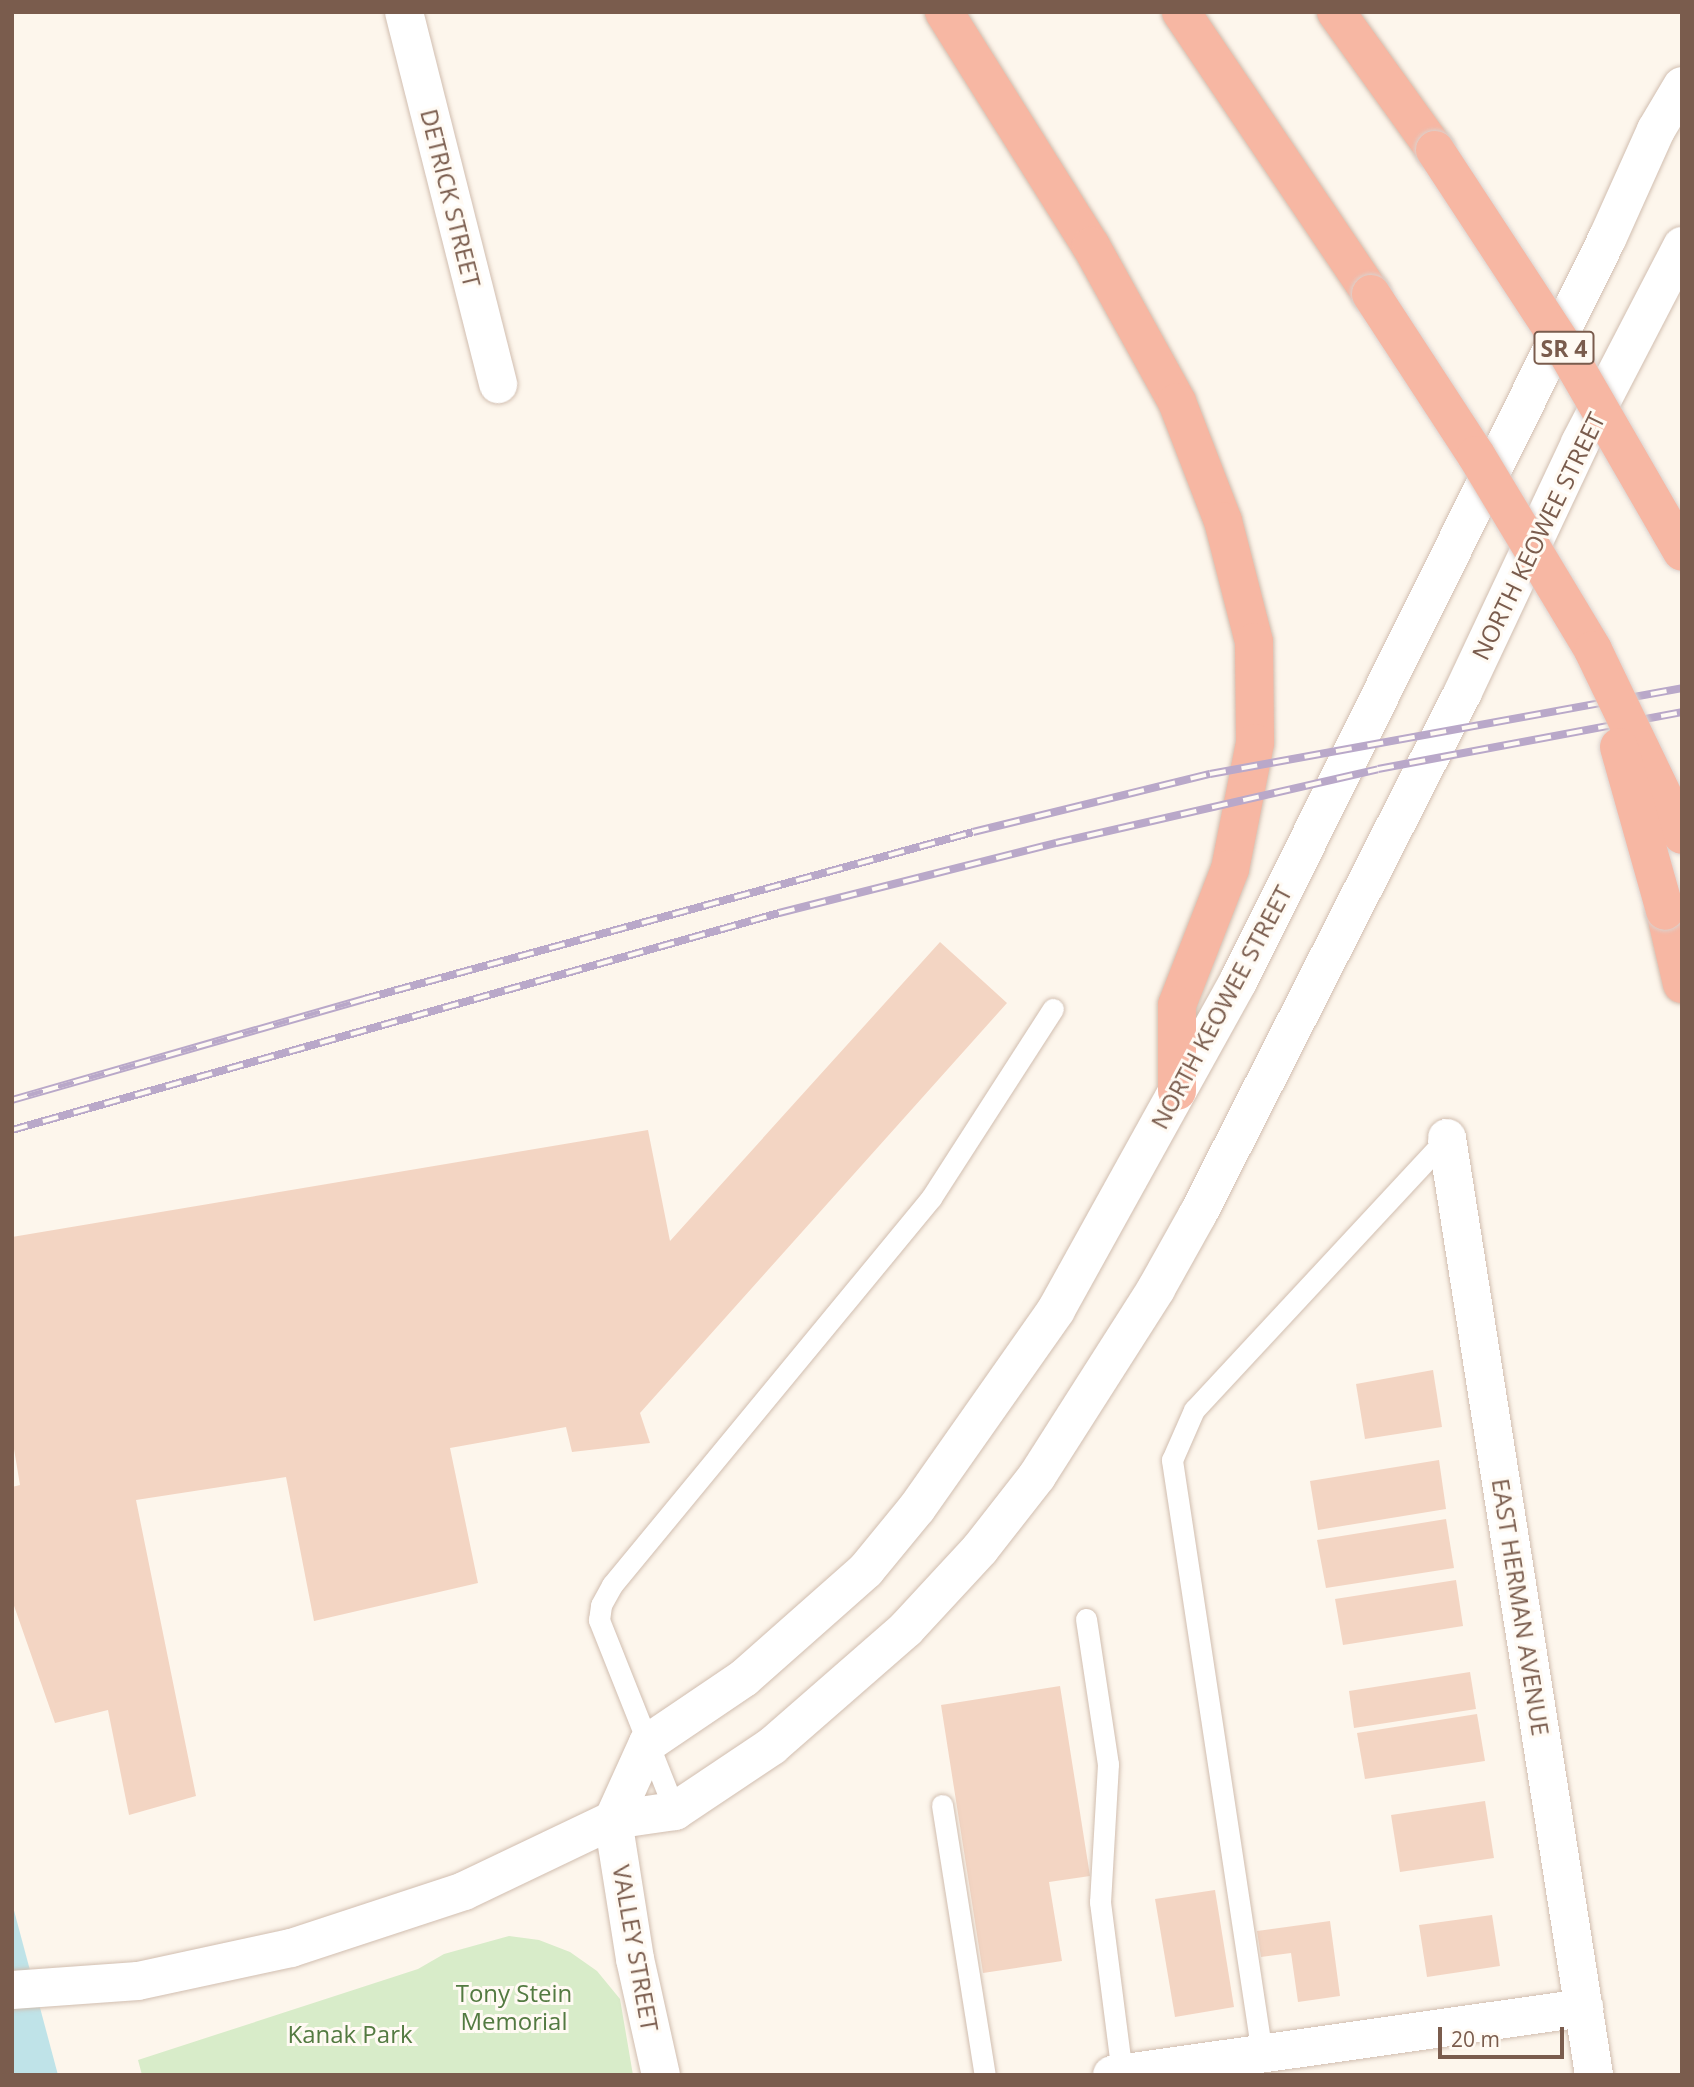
<!DOCTYPE html>
<html>
<head>
<meta charset="utf-8">
<style>
  body { margin:0 }
  #map { position:relative; width:1694px; height:2087px; overflow:hidden; background:#fdf6ec; font-family:"Open Sans",sans-serif }
  div>[style] { position:absolute }
  .green>* { inset:0; background:#d8ecc9 }
  .water>* { inset:0; background:#bfe3e8 }
  .building>* { inset:0; background:#f3d5c3 }
  .roads { filter:drop-shadow(0 0 2px #d1beb0) drop-shadow(0 0 2px #d1beb0) }
  .service>* { height:21px; margin:-10.5px; padding:0 10.5px; transform-origin:10.5px; border-radius:10.5px; background:#fff }
  .minor>* { height:38px; margin:-19px; padding:0 19px; transform-origin:19px; border-radius:19px; background:#fff }
  .secondary>* { height:38px; margin:-19px; padding:0 19px; transform-origin:19px; border-radius:19px; background:#fff }
  .motorway>* { height:38px; margin:-19px; padding:0 19px; transform-origin:19px; border-radius:19px; background:#f7b7a3 }
  .rail>* { height:8px; margin-top:-4px; transform-origin:0; background:repeating-linear-gradient(90deg,#fffaf3 0 16px,#b9a8c9 0 32px); box-sizing:border-box; border-block:2px solid #b9a8c9 }
  .bridges { filter:drop-shadow(0 0 2px #dad1cd) drop-shadow(0 0 2px #dad1cd) }
  .motorway-bridge>* { height:38px; margin:-19px; padding:0 19px; transform-origin:19px; border-radius:19px; background:#f7b7a3 }
  span { translate:-50% -50%; white-space:nowrap; text-align:center; line-height:1.15; -webkit-text-stroke:6px #fffaf3; paint-order:stroke }
  .shield-label span { padding:2px 5px; background:#fffaf3; border:2px solid; border-radius:5px; -webkit-text-stroke-width:0 }
  .shield-label { font-size:23px; color:#7a5c4d; font-weight:700 }
  .street-label { font-size:24px; color:#7a5c4d }
  .park-label { font-size:24px; color:#537a41 }
  .frame { position:absolute; inset:0; border:14px solid #7a5c4d; pointer-events:none }
  .scale { position:absolute; left:1438px; top:2027px; width:126px; height:32px; box-sizing:border-box; border:4px solid #7a5c4d; border-top:0; padding-left:9px; font-size:21px; line-height:24px; white-space:nowrap; color:#7a5c4d; -webkit-text-stroke:5px #fffaf3; paint-order:stroke }
</style>
</head>
<body>
<div id="map">
  <div class="green">
    <i style="clip-path:polygon(509px 1936px,539px 1940px,570px 1952px,597px 1971px,620px 1999px,633px 2075px,142px 2075px,138px 2060px,418px 1969px,444px 1954px)"></i>
  </div>
  <div class="water">
    <i style="clip-path:polygon(12px 1903px,58px 2075px,12px 2075px)"></i>
  </div>
  <div class="building">
    <i style="clip-path:polygon(940px 942px,1007px 1003px,640px 1413px,650px 1443px,572px 1452px,566px 1427px,450px 1448px,478px 1583px,314px 1621px,286px 1477px,136px 1500px,196px 1796px,129px 1815px,108px 1710px,55px 1723px,12px 1600px,12px 1487px,20px 1485px,12px 1437px,12px 1237px,648px 1130px,670px 1241px)"></i>
    <i style="clip-path:polygon(1433px 1370px,1442px 1427px,1365px 1439px,1356px 1384px)"></i>
    <i style="clip-path:polygon(1439px 1460px,1446px 1509px,1318px 1530px,1310px 1481px)"></i>
    <i style="clip-path:polygon(1446px 1519px,1454px 1568px,1326px 1588px,1317px 1540px)"></i>
    <i style="clip-path:polygon(1456px 1580px,1463px 1626px,1343px 1645px,1335px 1599px)"></i>
    <i style="clip-path:polygon(1470px 1672px,1476px 1709px,1354px 1728px,1349px 1691px)"></i>
    <i style="clip-path:polygon(1060px 1686px,1090px 1876px,1049px 1882px,1062px 1961px,983px 1973px,941px 1705px)"></i>
    <i style="clip-path:polygon(1477px 1714px,1485px 1761px,1365px 1779px,1357px 1733px)"></i>
    <i style="clip-path:polygon(1485px 1801px,1494px 1858px,1400px 1872px,1391px 1815px)"></i>
    <i style="clip-path:polygon(1215px 1890px,1234px 2007px,1175px 2017px,1155px 1899px)"></i>
    <i style="clip-path:polygon(1492px 1915px,1500px 1966px,1427px 1977px,1419px 1925px)"></i>
    <i style="clip-path:polygon(1330px 1921px,1340px 1996px,1298px 2002px,1291px 1953px,1261px 1957px,1257px 1931px)"></i>
  </div>
  <div class="roads">
    <div class="service">
      <i style="left:1086px;top:1619px;width:147px;rotate:81.4deg"></i>
      <i style="left:1108px;top:1764px;width:138px;rotate:93.3deg"></i>
      <i style="left:1100px;top:1902px;width:172px;rotate:82.7deg"></i>
      <i style="left:942px;top:1805px;width:273px;rotate:81deg"></i>
      <i style="left:675px;top:1811px;width:206px;rotate:-111.7deg"></i>
      <i style="left:599px;top:1620px;width:15px;rotate:-82deg"></i>
      <i style="left:601px;top:1605px;width:23px;rotate:-61deg"></i>
      <i style="left:612px;top:1585px;width:502px;rotate:-50.5deg"></i>
      <i style="left:931px;top:1198px;width:225px;rotate:-57.2deg"></i>
      <i style="left:1262px;top:2054px;width:601px;rotate:-98.62deg"></i>
      <i style="left:1172px;top:1460px;width:55px;rotate:-66.3deg"></i>
      <i style="left:1194px;top:1410px;width:371px;rotate:-47.1deg"></i>
    </div>
    <div class="minor">
      <i style="left:404px;top:12px;width:384px;rotate:75.8deg"></i>
      <i style="left:1447px;top:1138px;width:948px;rotate:81.08deg"></i>
      <i style="left:1112px;top:2075px;width:477px;rotate:-8.1deg"></i>
    </div>
    <div class="secondary">
      <i style="left:613px;top:1820px;width:85px;rotate:-65.6deg"></i>
      <i style="left:648px;top:1743px;width:116px;rotate:-34.1deg"></i>
      <i style="left:744px;top:1678px;width:163px;rotate:-41.5deg"></i>
      <i style="left:866px;top:1570px;width:80px;rotate:-50.6deg"></i>
      <i style="left:917px;top:1508px;width:242px;rotate:-54.9deg"></i>
      <i style="left:1056px;top:1310px;width:375px;rotate:-61deg"></i>
      <i style="left:1238px;top:982px;width:830px;rotate:-63.59deg"></i>
      <i style="left:1607px;top:239px;width:120px;rotate:-65.8deg"></i>
      <i style="left:1656px;top:130px;width:51px;rotate:-59.4deg"></i>
      <i style="left:613px;top:1820px;width:141px;rotate:81deg"></i>
      <i style="left:635px;top:1959px;width:119px;rotate:77.4deg"></i>
      <i style="left:12px;top:1990px;width:126px;rotate:-4.1deg"></i>
      <i style="left:138px;top:1981px;width:157px;rotate:-12.2deg"></i>
      <i style="left:291px;top:1948px;width:182px;rotate:-18.2deg"></i>
      <i style="left:464px;top:1891px;width:165px;rotate:-25.5deg"></i>
      <i style="left:613px;top:1820px;width:63px;rotate:-8.3deg"></i>
      <i style="left:675px;top:1811px;width:117px;rotate:-33.8deg"></i>
      <i style="left:772px;top:1746px;width:178px;rotate:-41.1deg"></i>
      <i style="left:906px;top:1629px;width:109px;rotate:-47.2deg"></i>
      <i style="left:980px;top:1549px;width:93px;rotate:-52deg"></i>
      <i style="left:1037px;top:1476px;width:222px;rotate:-57.5deg"></i>
      <i style="left:1156px;top:1289px;width:86px;rotate:-60.8deg"></i>
      <i style="left:1198px;top:1214px;width:585px;rotate:-63.08deg"></i>
      <i style="left:1463px;top:692px;width:275px;rotate:-64.8deg"></i>
      <i style="left:1580px;top:443px;width:222px;rotate:-62.6deg"></i>
    </div>
    <div class="motorway">
      <i style="left:944px;top:12px;width:276px;rotate:57.9deg"></i>
      <i style="left:1091px;top:246px;width:178px;rotate:61.1deg"></i>
      <i style="left:1177px;top:402px;width:128px;rotate:68.9deg"></i>
      <i style="left:1223px;top:521px;width:125px;rotate:75.6deg"></i>
      <i style="left:1254px;top:642px;width:101px;rotate:89.4deg"></i>
      <i style="left:1255px;top:743px;width:128px;rotate:101.2deg"></i>
      <i style="left:1230px;top:869px;width:146px;rotate:111.3deg"></i>
      <i style="left:1177px;top:1005px;width:86px;rotate:90deg"></i>
      <i style="left:1181px;top:12px;width:340px;rotate:56deg"></i>
      <i style="left:1336px;top:12px;width:170px;rotate:54.3deg"></i>
      <i style="left:1665px;top:911px;width:75px;rotate:76.9deg"></i>
    </div>
  </div>
  <div class="rail">
    <i style="left:12px;top:1100px;width:366px;rotate:-16deg"></i>
    <i style="left:364px;top:999px;width:631px;rotate:-15.33deg"></i>
    <i style="left:973px;top:832px;width:244px;rotate:-13.8deg"></i>
    <i style="left:1210px;top:774px;width:480px;rotate:-10.3deg"></i>
    <i style="left:12px;top:1130px;width:797px;rotate:-15.8deg"></i>
    <i style="left:779px;top:913px;width:286px;rotate:-14.2deg"></i>
    <i style="left:1056px;top:843px;width:330px;rotate:-12.9deg"></i>
    <i style="left:1378px;top:769px;width:309px;rotate:-10.6deg"></i>
  </div>
  <div class="bridges">
    <div class="motorway-bridge">
      <i style="left:1435px;top:150px;width:238px;rotate:56.8deg"></i>
      <i style="left:1565px;top:349px;width:234px;rotate:60deg"></i>
      <i style="left:1371px;top:294px;width:192px;rotate:56.9deg"></i>
      <i style="left:1476px;top:455px;width:227px;rotate:59deg"></i>
      <i style="left:1593px;top:650px;width:205px;rotate:64.3deg"></i>
      <i style="left:1619px;top:747px;width:170px;rotate:74.3deg"></i>
    </div>
  </div>
  <div class="shield-label">
    <span style="left:1564px;top:348px">SR 4</span>
  </div>
  <div class="street-label">
    <span style="left:451px;top:198px;rotate:76deg">DETRICK STREET</span>
    <span style="left:1538px;top:536px;rotate:-64deg">NORTH KEOWEE STREET</span>
    <span style="left:1221px;top:1007px;rotate:-62deg">NORTH KEOWEE STREET</span>
    <span style="left:1521px;top:1607px;rotate:81deg">EAST HERMAN AVENUE</span>
    <span style="left:636px;top:1948px;rotate:80deg">VALLEY STREET</span>
  </div>
  <div class="park-label">
    <span style="left:514px;top:2007px">Tony Stein<br>Memorial</span>
    <span style="left:350px;top:2034px">Kanak Park</span>
  </div>
  <div class="frame"></div>
  <div class="scale">20 m</div>
</div>
</body>
</html>
